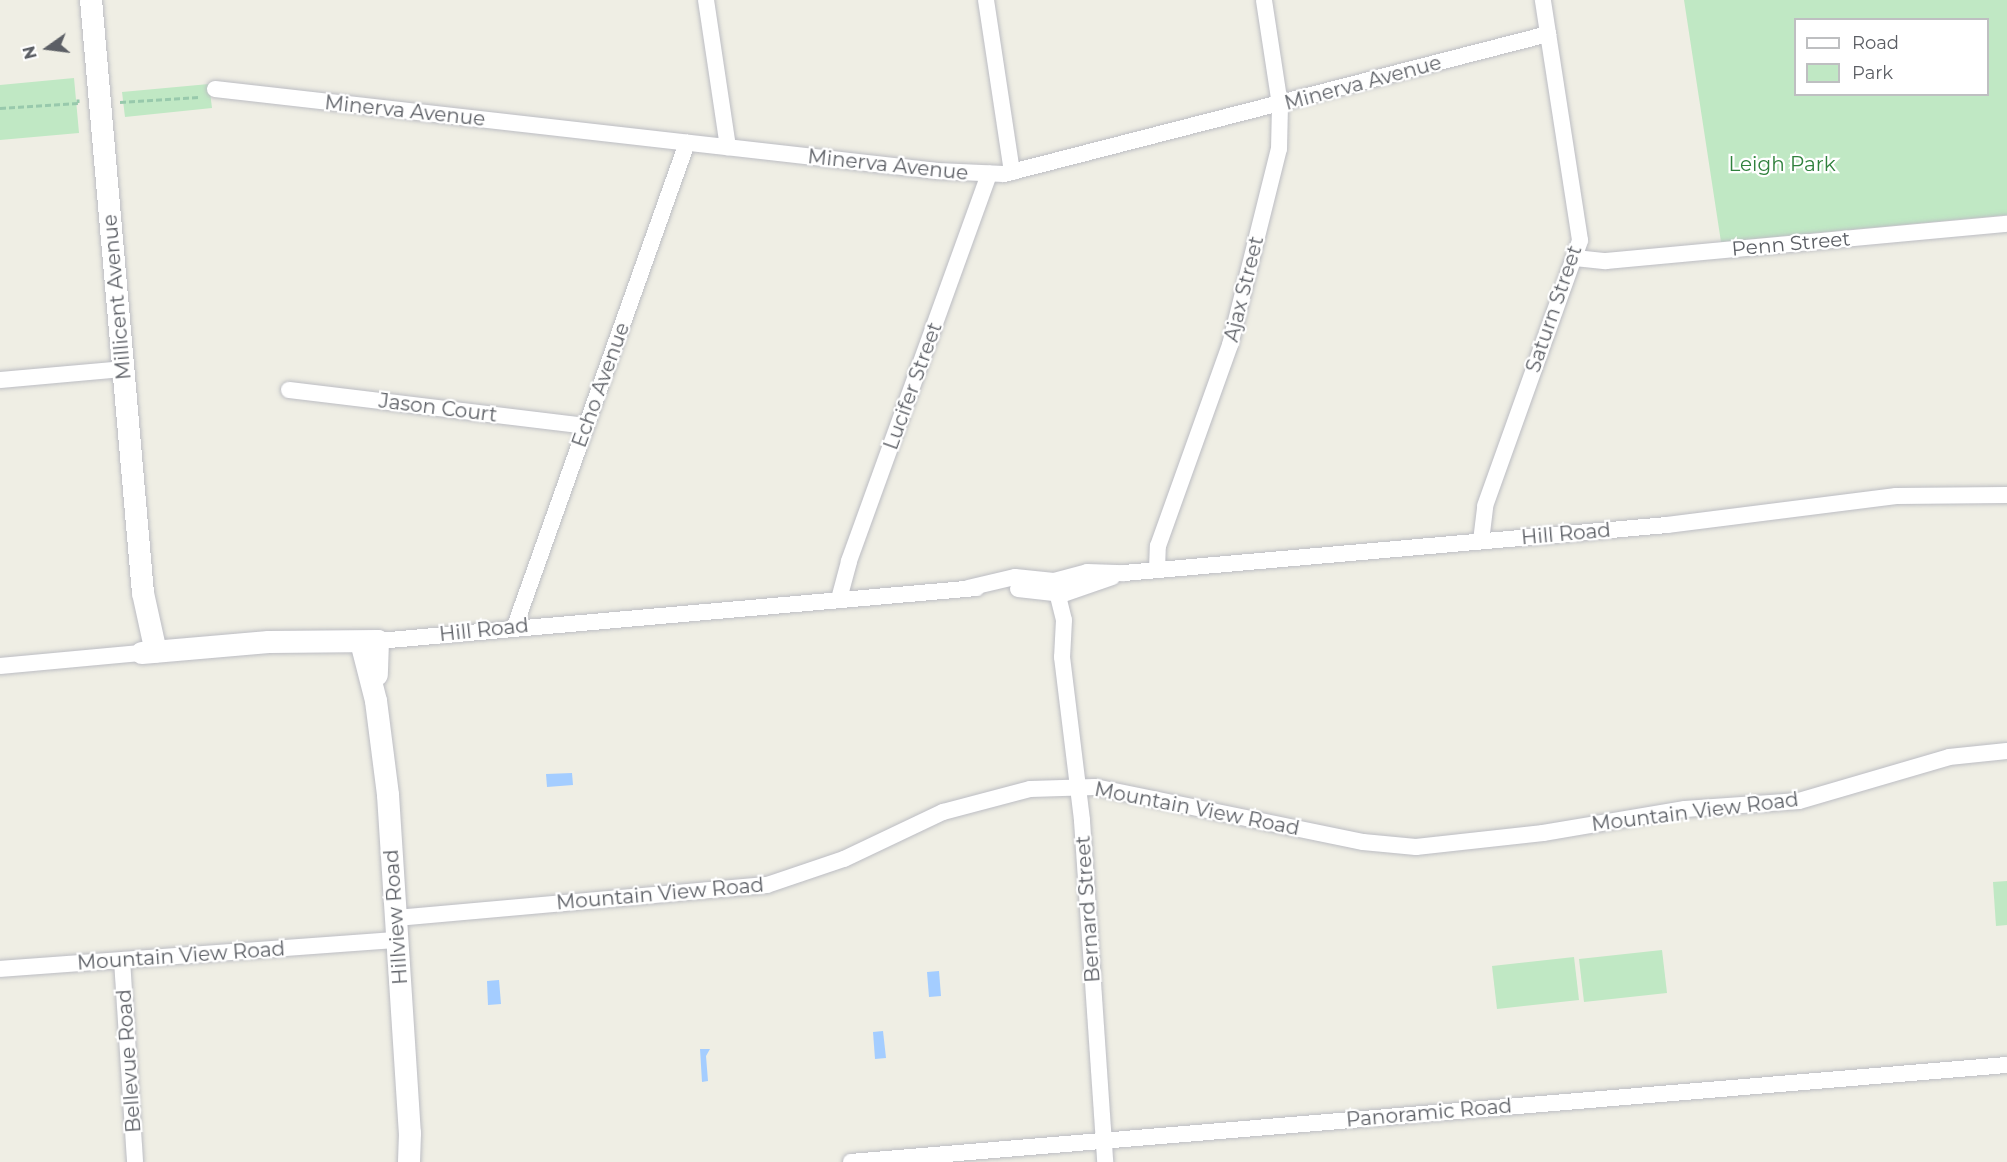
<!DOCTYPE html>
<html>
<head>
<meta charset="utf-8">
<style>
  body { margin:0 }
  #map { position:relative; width:2007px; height:1162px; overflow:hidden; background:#efeee4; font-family:Montserrat,sans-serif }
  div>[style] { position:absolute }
  .green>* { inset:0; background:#c0e8c4 }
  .water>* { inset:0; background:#a4cdff }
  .path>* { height:3px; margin-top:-1.5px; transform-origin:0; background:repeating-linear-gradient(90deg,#98c9ac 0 6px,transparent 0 9px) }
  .roads { filter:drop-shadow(0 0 2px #bcbdc3) drop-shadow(0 0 2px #bcbdc3) }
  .street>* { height:16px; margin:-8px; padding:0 8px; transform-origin:8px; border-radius:8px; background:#fff }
  .secondary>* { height:22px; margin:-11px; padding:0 11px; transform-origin:11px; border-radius:11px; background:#fff }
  span { translate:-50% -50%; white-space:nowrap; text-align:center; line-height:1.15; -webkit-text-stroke:4.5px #fff; paint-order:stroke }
  .street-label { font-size:20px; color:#5c5f65 }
  .park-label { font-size:20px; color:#30813d }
  .legend { position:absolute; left:1794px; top:18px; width:195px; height:78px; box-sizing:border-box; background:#fff; border:2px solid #bebfc1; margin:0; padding:8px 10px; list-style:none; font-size:18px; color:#5c5f65 }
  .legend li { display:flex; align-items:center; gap:12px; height:30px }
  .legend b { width:30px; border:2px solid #bebfc1 }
  .north { position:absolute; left:18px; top:18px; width:60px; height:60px; -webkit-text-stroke:4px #fff; paint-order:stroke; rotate:256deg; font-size:16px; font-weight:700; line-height:24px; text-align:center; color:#5c5f65 }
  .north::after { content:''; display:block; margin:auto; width:21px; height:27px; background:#5c5f65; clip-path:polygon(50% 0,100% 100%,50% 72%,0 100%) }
</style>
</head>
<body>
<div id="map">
  <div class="green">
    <i style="clip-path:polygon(evenodd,1684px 0,2007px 0,2007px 215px,1721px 242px,1684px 0,1796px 20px,1988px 20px,1988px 94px,1796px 94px,1796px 20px)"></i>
    <i style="clip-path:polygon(74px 78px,79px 133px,0 140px,0 85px)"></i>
    <i style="clip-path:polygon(209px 84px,212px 108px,125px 117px,122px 92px)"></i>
    <i style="clip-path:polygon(2007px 881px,2007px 925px,1996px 926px,1993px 882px)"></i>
    <i style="clip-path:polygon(1662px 950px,1667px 993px,1584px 1002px,1579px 959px)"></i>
    <i style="clip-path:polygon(1574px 957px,1579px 1000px,1497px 1009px,1492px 966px)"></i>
  </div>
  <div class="water">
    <i style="clip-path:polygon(572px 773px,573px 785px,547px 787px,546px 774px)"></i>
    <i style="clip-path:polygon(939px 971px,941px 996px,929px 997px,927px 972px)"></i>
    <i style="clip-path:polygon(499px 980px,501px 1004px,488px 1005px,487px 981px)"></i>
    <i style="clip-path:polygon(883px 1031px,886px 1058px,875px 1059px,873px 1032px)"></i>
    <i style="clip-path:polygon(700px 1049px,710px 1049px,706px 1056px,708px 1081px,702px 1082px)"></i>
  </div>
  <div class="path">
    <i style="left:120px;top:102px;width:79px;rotate:-3.6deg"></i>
    <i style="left:0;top:108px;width:78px;rotate:-3.7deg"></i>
    <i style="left:78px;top:103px;width:4px;rotate:-90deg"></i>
  </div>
  <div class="roads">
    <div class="street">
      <i style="left:706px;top:0;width:149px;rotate:81.5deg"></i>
      <i style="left:986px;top:0;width:174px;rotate:81.4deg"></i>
      <i style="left:215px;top:89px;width:727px;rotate:6.48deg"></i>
      <i style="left:937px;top:171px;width:67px;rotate:2.6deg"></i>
      <i style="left:1004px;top:174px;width:562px;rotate:-14.43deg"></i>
      <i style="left:1575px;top:258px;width:31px;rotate:6deg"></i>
      <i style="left:1606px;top:261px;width:403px;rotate:-5.3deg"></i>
      <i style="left:0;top:380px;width:123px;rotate:-5.1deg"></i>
      <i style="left:289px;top:390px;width:299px;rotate:6.9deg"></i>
      <i style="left:1481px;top:541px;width:35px;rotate:-83deg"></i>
      <i style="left:1485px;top:506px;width:282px;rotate:-70.3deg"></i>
      <i style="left:1580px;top:240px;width:243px;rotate:-98.8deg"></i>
      <i style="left:1157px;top:570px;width:24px;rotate:-88deg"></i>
      <i style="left:1158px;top:546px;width:214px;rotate:-70.3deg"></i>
      <i style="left:1230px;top:345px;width:202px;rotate:-76deg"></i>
      <i style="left:1279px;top:149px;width:44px;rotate:-88.7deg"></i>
      <i style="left:1280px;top:105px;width:106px;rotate:-98.7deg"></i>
      <i style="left:1055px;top:584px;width:37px;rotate:76deg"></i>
      <i style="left:1064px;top:620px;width:37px;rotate:93deg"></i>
      <i style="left:1062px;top:657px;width:165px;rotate:83deg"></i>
      <i style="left:1082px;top:821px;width:342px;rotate:86.1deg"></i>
      <i style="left:968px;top:588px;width:48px;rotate:-13.2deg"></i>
      <i style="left:1015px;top:577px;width:39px;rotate:6deg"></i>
      <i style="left:1054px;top:581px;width:34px;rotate:-15deg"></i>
      <i style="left:1087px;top:572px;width:37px;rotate:2deg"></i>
      <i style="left:1124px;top:573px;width:545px;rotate:-5.05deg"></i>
      <i style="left:1667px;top:525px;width:231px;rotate:-7.2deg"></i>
      <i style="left:1896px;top:496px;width:111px;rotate:-0.5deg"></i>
      <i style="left:1018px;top:589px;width:45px;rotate:6.3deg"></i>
      <i style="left:1063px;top:594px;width:52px;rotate:-19.1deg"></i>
      <i style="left:839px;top:599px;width:39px;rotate:-75deg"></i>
      <i style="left:849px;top:561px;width:412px;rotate:-70.1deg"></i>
      <i style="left:515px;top:626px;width:513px;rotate:-70.4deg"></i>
      <i style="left:378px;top:641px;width:601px;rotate:-5.06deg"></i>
      <i style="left:0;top:666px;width:141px;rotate:-5.3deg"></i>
      <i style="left:396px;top:918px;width:372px;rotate:-5.1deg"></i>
      <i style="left:767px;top:885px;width:81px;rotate:-18.7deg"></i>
      <i style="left:844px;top:859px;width:110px;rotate:-25.4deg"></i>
      <i style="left:943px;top:812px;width:90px;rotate:-14.8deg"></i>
      <i style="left:1030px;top:789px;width:65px;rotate:-1.8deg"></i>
      <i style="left:1095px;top:787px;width:274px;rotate:11.6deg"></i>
      <i style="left:1363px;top:842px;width:53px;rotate:5.4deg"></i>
      <i style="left:1416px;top:847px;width:128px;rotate:-6.3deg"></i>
      <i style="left:1543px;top:833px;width:144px;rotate:-9.6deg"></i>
      <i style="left:1685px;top:809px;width:114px;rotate:-4deg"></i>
      <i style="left:1799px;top:801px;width:156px;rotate:-16.3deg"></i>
      <i style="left:1949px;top:757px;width:58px;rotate:-5.9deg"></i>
      <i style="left:122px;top:960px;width:202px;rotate:86.3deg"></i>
      <i style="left:0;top:969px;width:398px;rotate:-4.2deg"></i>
      <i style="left:851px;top:1162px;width:1160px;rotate:-4.8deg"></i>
    </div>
    <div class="secondary">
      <i style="left:91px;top:0;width:595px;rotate:84.99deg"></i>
      <i style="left:143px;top:593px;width:60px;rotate:77.6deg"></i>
      <i style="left:361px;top:642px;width:61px;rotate:75.7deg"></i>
      <i style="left:376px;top:701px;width:95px;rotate:82.7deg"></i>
      <i style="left:388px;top:795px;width:339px;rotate:86.3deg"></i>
      <i style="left:410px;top:1133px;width:29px;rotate:92deg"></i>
      <i style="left:142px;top:653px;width:127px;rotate:-5deg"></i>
      <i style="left:269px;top:642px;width:109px;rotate:-0.5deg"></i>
      <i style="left:378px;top:641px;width:34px;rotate:92deg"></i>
    </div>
  </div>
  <div class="street-label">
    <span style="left:1363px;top:83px;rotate:-15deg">Minerva Avenue</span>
    <span style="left:405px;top:111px;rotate:6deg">Minerva Avenue</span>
    <span style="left:888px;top:165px;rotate:6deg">Minerva Avenue</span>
    <span style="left:1791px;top:244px;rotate:-5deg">Penn Street</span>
    <span style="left:1244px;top:289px;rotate:-76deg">Ajax Street</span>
    <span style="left:117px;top:297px;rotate:-95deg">Millicent Avenue</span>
    <span style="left:1554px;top:309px;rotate:-71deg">Saturn Street</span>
    <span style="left:601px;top:385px;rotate:-70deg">Echo Avenue</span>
    <span style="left:913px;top:386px;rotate:-70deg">Lucifer Street</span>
    <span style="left:438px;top:408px;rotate:7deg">Jason Court</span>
    <span style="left:1566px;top:534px;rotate:-5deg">Hill Road</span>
    <span style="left:484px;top:630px;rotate:-6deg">Hill Road</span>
    <span style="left:1197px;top:809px;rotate:11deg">Mountain View Road</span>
    <span style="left:1695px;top:812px;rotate:-7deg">Mountain View Road</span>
    <span style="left:660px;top:894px;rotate:-5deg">Mountain View Road</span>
    <span style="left:1088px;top:909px;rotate:-94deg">Bernard Street</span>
    <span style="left:396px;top:917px;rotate:-94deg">Hillview Road</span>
    <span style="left:181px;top:956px;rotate:-4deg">Mountain View Road</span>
    <span style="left:129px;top:1061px;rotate:-94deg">Bellevue Road</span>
    <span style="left:1429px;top:1113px;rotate:-5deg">Panoramic Road</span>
  </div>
  <div class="park-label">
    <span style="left:1782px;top:164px">Leigh Park</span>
  </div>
  <ul class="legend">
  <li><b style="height:8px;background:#fff"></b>Road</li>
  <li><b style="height:16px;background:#c0e8c4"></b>Park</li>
  </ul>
  <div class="north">N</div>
</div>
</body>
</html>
